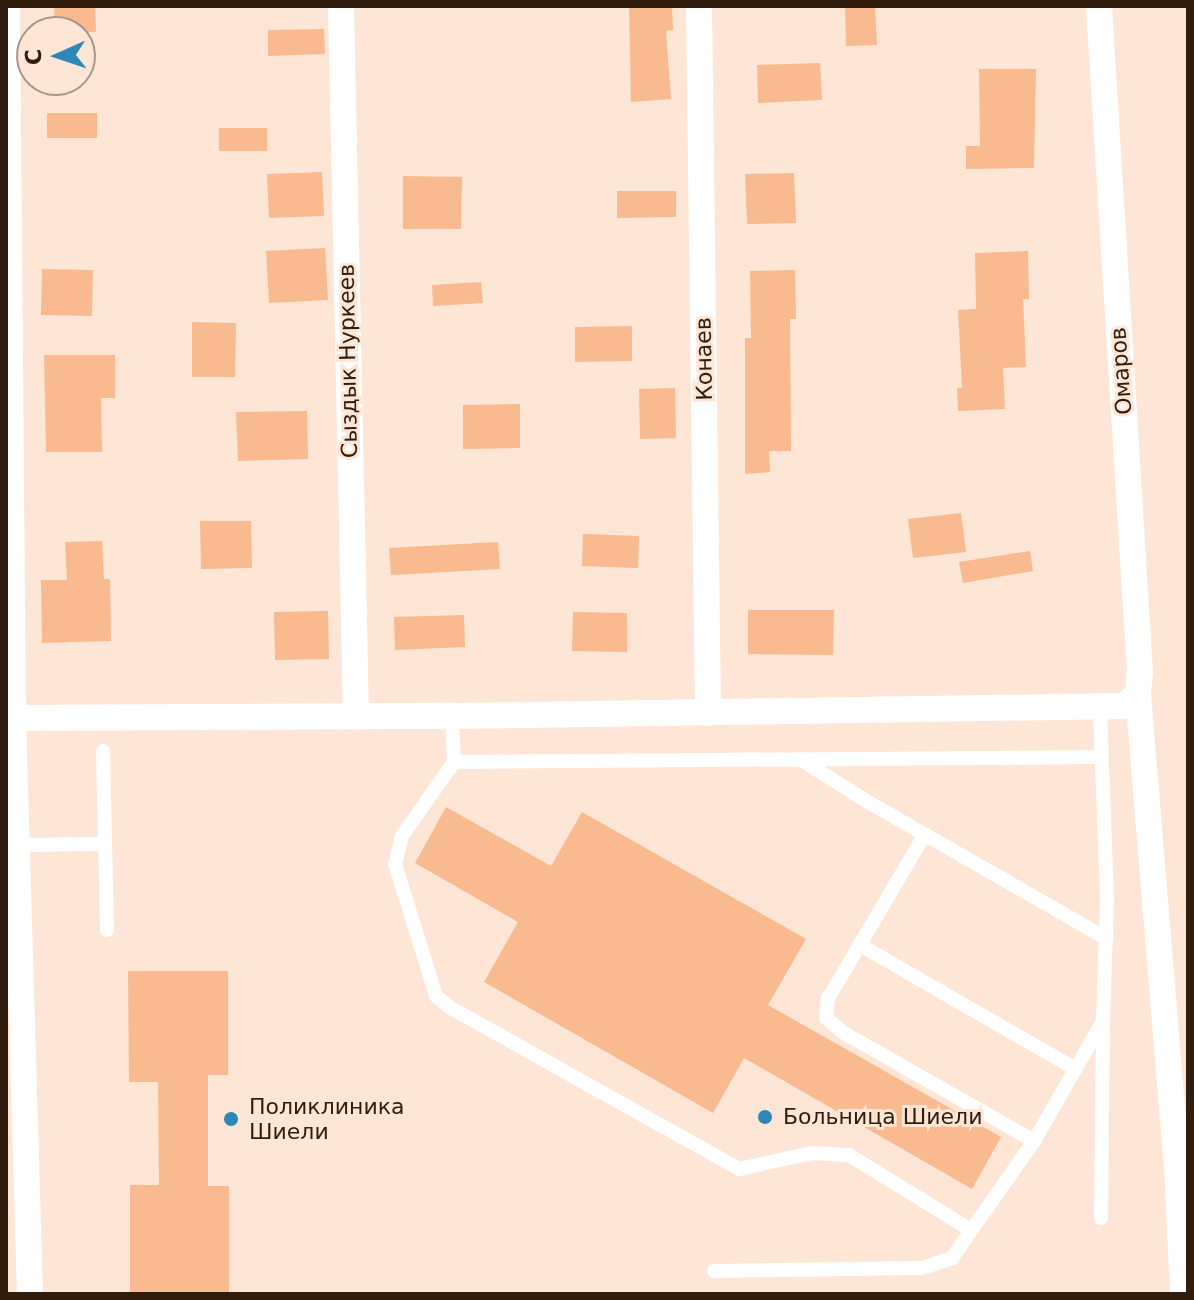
<!DOCTYPE html>
<html>
<head>
<meta charset="utf-8">
<style>
  body { margin:0 }
  #map { position:relative; width:1194px; height:1300px; overflow:hidden; background:#fde6d6; font-family:"DejaVu Sans",sans-serif }
  div>[style] { position:absolute }
  .building>* { inset:0; background:#f8ba8e }
  .service>* { height:14px; margin:-7px; padding:0 7px; transform-origin:7px; border-radius:7px; background:#fff }
  .minor>* { height:26px; margin:-13px; padding:0 13px; transform-origin:13px; border-radius:13px; background:#fff }
  .dots>* { width:22px; height:22px; translate:-50% -50%; box-sizing:border-box; border:4px solid #fde6d6; border-radius:50% }
  span { translate:-50% -50%; white-space:nowrap; text-align:center; line-height:1.15; -webkit-text-stroke:6px #fde6d6; paint-order:stroke }
  .street-label { font-size:22px; color:#311d0e }
  .poi-label { font-size:22px; color:#311d0e }
  .left { translate:0 -50%; text-align:left }
  .frame { position:absolute; inset:0; border:8px solid #311d0e; pointer-events:none }
  .north { position:absolute; left:16px; top:16px; width:80px; height:80px; box-sizing:border-box; background:#fde6d6; border:2px solid #ab9686; border-radius:50%; rotate:267deg; font-size:22px; font-weight:700; line-height:32px; text-align:center; color:#311d0e }
  .north::after { content:''; display:block; margin:auto; width:28px; height:36px; background:#2f87b5; clip-path:polygon(50% 0,100% 100%,50% 72%,0 100%) }
</style>
</head>
<body>
<div id="map">
  <div class="building">
    <i style="clip-path:polygon(54px 6px,95px 6px,96px 32px,55px 32px)"></i>
    <i style="clip-path:polygon(629px 6px,672px 6px,673px 30px,666px 31px,671px 99px,631px 102px)"></i>
    <i style="clip-path:polygon(845px 6px,875px 6px,877px 45px,846px 46px)"></i>
    <i style="clip-path:polygon(324px 29px,325px 54px,268px 56px,268px 30px)"></i>
    <i style="clip-path:polygon(820px 63px,822px 100px,758px 103px,757px 65px)"></i>
    <i style="clip-path:polygon(979px 69px,1036px 69px,1034px 168px,966px 169px,966px 146px,980px 146px)"></i>
    <i style="clip-path:polygon(47px 113px,97px 113px,97px 138px,47px 138px)"></i>
    <i style="clip-path:polygon(219px 128px,267px 128px,267px 151px,219px 151px)"></i>
    <i style="clip-path:polygon(322px 172px,324px 216px,269px 218px,267px 174px)"></i>
    <i style="clip-path:polygon(794px 173px,796px 223px,747px 224px,745px 174px)"></i>
    <i style="clip-path:polygon(403px 176px,462px 177px,461px 229px,403px 229px)"></i>
    <i style="clip-path:polygon(617px 191px,676px 191px,676px 217px,617px 218px)"></i>
    <i style="clip-path:polygon(325px 248px,328px 300px,269px 303px,266px 251px)"></i>
    <i style="clip-path:polygon(1028px 251px,1029px 299px,1023px 299px,1026px 367px,1003px 368px,1005px 409px,958px 411px,957px 388px,962px 388px,958px 310px,976px 309px,975px 253px)"></i>
    <i style="clip-path:polygon(42px 269px,93px 270px,92px 316px,41px 315px)"></i>
    <i style="clip-path:polygon(795px 270px,796px 319px,790px 319px,791px 451px,769px 451px,770px 472px,745px 474px,745px 338px,751px 338px,750px 271px)"></i>
    <i style="clip-path:polygon(481px 282px,483px 303px,433px 306px,432px 285px)"></i>
    <i style="clip-path:polygon(192px 322px,236px 323px,235px 377px,192px 377px)"></i>
    <i style="clip-path:polygon(632px 326px,632px 361px,575px 362px,575px 327px)"></i>
    <i style="clip-path:polygon(44px 355px,115px 355px,115px 398px,101px 398px,102px 452px,46px 452px)"></i>
    <i style="clip-path:polygon(675px 388px,676px 438px,640px 439px,639px 389px)"></i>
    <i style="clip-path:polygon(520px 404px,520px 448px,463px 449px,463px 405px)"></i>
    <i style="clip-path:polygon(307px 411px,308px 459px,238px 461px,236px 412px)"></i>
    <i style="clip-path:polygon(961px 513px,966px 552px,913px 558px,908px 519px)"></i>
    <i style="clip-path:polygon(200px 521px,251px 521px,252px 568px,201px 569px)"></i>
    <i style="clip-path:polygon(583px 534px,639px 536px,638px 568px,582px 566px)"></i>
    <i style="clip-path:polygon(102px 541px,104px 579px,110px 579px,111px 641px,42px 643px,41px 580px,67px 580px,65px 542px)"></i>
    <i style="clip-path:polygon(498px 542px,500px 569px,391px 575px,389px 548px)"></i>
    <i style="clip-path:polygon(1030px 551px,1033px 571px,963px 583px,959px 562px)"></i>
    <i style="clip-path:polygon(748px 610px,834px 610px,833px 655px,748px 654px)"></i>
    <i style="clip-path:polygon(328px 611px,329px 659px,275px 660px,274px 612px)"></i>
    <i style="clip-path:polygon(573px 612px,627px 613px,627px 652px,572px 651px)"></i>
    <i style="clip-path:polygon(464px 615px,465px 647px,395px 650px,394px 617px)"></i>
    <i style="clip-path:polygon(446px 807px,551px 866px,582px 812px,806px 939px,768px 1005px,1001px 1137px,972px 1189px,744px 1058px,713px 1113px,484px 982px,518px 922px,415px 863px)"></i>
    <i style="clip-path:polygon(128px 971px,228px 971px,228px 1075px,208px 1075px,208px 1186px,229px 1186px,229px 1294px,130px 1294px,130px 1185px,159px 1185px,158px 1082px,129px 1082px)"></i>
  </div>
  <div class="service">
    <i style="left:452px;top:716px;width:46px;rotate:87.5deg"></i>
    <i style="left:454px;top:762px;width:90px;rotate:125.1deg"></i>
    <i style="left:402px;top:836px;width:29px;rotate:104deg"></i>
    <i style="left:395px;top:864px;width:138px;rotate:72.7deg"></i>
    <i style="left:436px;top:996px;width:19px;rotate:39deg"></i>
    <i style="left:451px;top:1008px;width:330px;rotate:29.2deg"></i>
    <i style="left:739px;top:1169px;width:75px;rotate:-12.4deg"></i>
    <i style="left:812px;top:1153px;width:37px;rotate:3deg"></i>
    <i style="left:849px;top:1155px;width:143px;rotate:31.6deg"></i>
    <i style="left:103px;top:751px;width:179px;rotate:88.7deg"></i>
    <i style="left:800px;top:759px;width:80px;rotate:32.3deg"></i>
    <i style="left:868px;top:802px;width:275px;rotate:29.8deg"></i>
    <i style="left:454px;top:762px;width:647px;rotate:-0.44deg"></i>
    <i style="left:925px;top:834px;width:191px;rotate:120.5deg"></i>
    <i style="left:828px;top:999px;width:19px;rotate:96deg"></i>
    <i style="left:826px;top:1018px;width:23px;rotate:40deg"></i>
    <i style="left:844px;top:1033px;width:219px;rotate:29.6deg"></i>
    <i style="left:17px;top:845px;width:88px;rotate:-0.7deg"></i>
    <i style="left:860px;top:945px;width:249px;rotate:29.9deg"></i>
    <i style="left:1101px;top:1218px;width:193px;rotate:-89.4deg"></i>
    <i style="left:714px;top:1271px;width:208px;rotate:-0.8deg"></i>
    <i style="left:922px;top:1268px;width:32px;rotate:-18deg"></i>
    <i style="left:952px;top:1258px;width:143px;rotate:-55deg"></i>
    <i style="left:1034px;top:1141px;width:138px;rotate:-60.1deg"></i>
    <i style="left:1103px;top:1021px;width:122px;rotate:-88.1deg"></i>
    <i style="left:1107px;top:899px;width:192px;rotate:-92.1deg"></i>
  </div>
  <div class="minor">
    <i style="left:7px;top:6px;width:712px;rotate:89.52deg"></i>
    <i style="left:13px;top:718px;width:576px;rotate:88.31deg"></i>
    <i style="left:341px;top:6px;width:709px;rotate:88.79deg"></i>
    <i style="left:699px;top:6px;width:707px;rotate:89.27deg"></i>
    <i style="left:1138px;top:694px;width:473px;rotate:85.3deg"></i>
    <i style="left:1177px;top:1165px;width:129px;rotate:87.3deg"></i>
    <i style="left:13px;top:718px;width:439px;rotate:-0.3deg"></i>
    <i style="left:452px;top:716px;width:672px;rotate:-0.85deg"></i>
    <i style="left:1124px;top:706px;width:18px;rotate:-41deg"></i>
    <i style="left:1138px;top:694px;width:21px;rotate:-85deg"></i>
    <i style="left:1140px;top:673px;width:668px;rotate:-93.52deg"></i>
  </div>
  <div class="dots">
    <i style="left:765px;top:1117px;background:#2f87b5"></i>
    <i style="left:231px;top:1119px;background:#2f87b5"></i>
  </div>
  <div class="street-label">
    <span style="left:704px;top:359px;rotate:-91deg">Конаев</span>
    <span style="left:348px;top:361px;rotate:-91deg">Сыздык Нуркеев</span>
    <span style="left:1121px;top:371px;rotate:-94deg">Омаров</span>
  </div>
  <div class="poi-label">
    <span class="left" style="left:249px;top:1119px">Поликлиника<br>Шиели</span>
    <span class="left" style="left:783px;top:1117px">Больница Шиели</span>
  </div>
  <div class="frame"></div>
  <div class="north">С</div>
</div>
</body>
</html>
